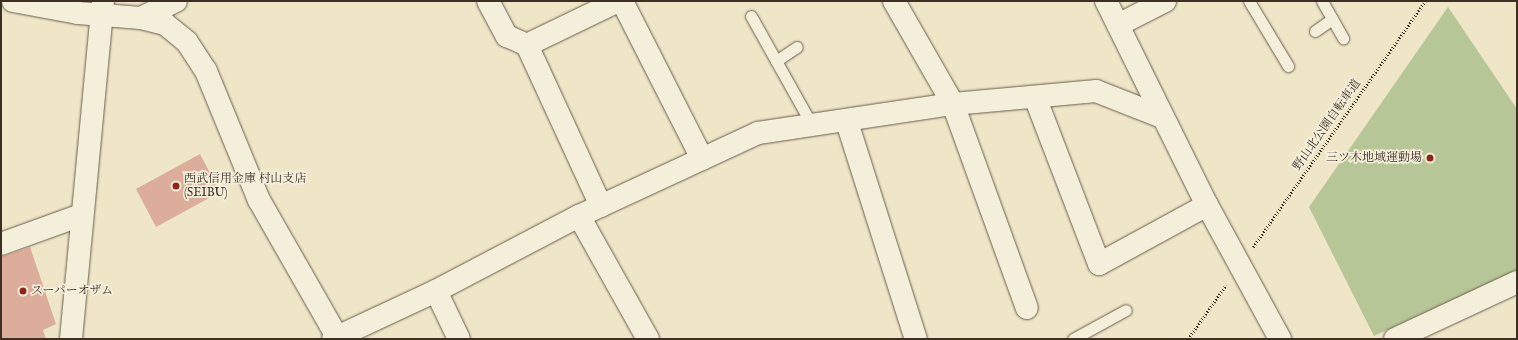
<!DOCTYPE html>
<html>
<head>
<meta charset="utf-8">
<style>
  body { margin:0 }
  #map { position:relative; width:1518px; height:340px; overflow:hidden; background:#eee6c7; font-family:"IM FELL English","Noto Serif JP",serif }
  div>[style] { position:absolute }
  .green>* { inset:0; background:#b6c697 }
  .building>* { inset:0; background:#dcad9b }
  .path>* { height:2.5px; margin-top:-1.25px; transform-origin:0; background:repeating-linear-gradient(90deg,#3e2f24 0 1px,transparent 0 3px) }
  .roads { filter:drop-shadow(0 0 1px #6a5d4d) drop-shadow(0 0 1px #6a5d4d) }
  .lane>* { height:11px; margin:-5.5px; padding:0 5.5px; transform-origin:5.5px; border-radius:5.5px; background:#f4efdb }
  .street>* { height:22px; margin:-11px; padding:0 11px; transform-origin:11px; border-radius:11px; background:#f4efdb }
  .secondary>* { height:22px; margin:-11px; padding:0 11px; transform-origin:11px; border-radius:11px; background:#f4efdb }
  .dots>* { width:11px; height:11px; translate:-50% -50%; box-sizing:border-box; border:2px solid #f4efdb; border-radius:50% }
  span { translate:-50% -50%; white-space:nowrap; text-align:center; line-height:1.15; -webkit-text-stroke:3.5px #f4efdb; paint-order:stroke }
  .street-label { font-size:12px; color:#3e2f24 }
  .poi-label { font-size:12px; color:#3e2f24 }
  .right { translate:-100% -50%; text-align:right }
  .left { translate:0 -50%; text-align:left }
  .frame { position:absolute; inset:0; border:2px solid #3e2f24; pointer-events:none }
</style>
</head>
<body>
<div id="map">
  <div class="green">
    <i style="clip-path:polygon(1448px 7px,1517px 109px,1517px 270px,1374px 336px,1309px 207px)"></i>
  </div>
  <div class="building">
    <i style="clip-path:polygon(200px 154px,220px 192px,156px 227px,136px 189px)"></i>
    <i style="clip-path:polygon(30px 247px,56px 324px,43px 330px,46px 339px,1px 339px,1px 257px)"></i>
  </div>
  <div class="path">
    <i style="left:1253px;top:247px;width:300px;rotate:-55deg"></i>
    <i style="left:1188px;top:339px;width:66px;rotate:-54.9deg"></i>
  </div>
  <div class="roads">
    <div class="lane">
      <i style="left:1249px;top:1px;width:76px;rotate:59deg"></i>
      <i style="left:1322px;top:1px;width:43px;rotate:60.4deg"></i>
      <i style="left:751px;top:16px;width:125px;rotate:60.8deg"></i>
      <i style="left:1315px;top:31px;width:21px;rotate:-35deg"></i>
      <i style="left:776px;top:61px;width:25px;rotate:-34deg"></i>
      <i style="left:1073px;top:339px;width:60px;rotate:-28.7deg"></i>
    </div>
    <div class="street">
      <i style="left:13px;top:1px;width:66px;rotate:10.5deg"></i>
      <i style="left:78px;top:13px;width:63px;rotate:4.5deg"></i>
      <i style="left:141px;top:18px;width:25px;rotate:14deg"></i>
      <i style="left:165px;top:24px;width:28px;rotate:39deg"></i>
      <i style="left:187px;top:42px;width:35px;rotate:57deg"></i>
      <i style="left:206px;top:71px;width:139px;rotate:67.7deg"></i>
      <i style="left:259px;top:200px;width:158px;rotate:60.3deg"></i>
      <i style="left:488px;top:1px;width:40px;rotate:62deg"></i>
      <i style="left:507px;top:36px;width:22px;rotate:24deg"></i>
      <i style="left:622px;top:1px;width:177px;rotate:63.1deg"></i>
      <i style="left:894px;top:1px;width:119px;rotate:60.2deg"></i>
      <i style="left:953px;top:104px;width:217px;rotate:70.1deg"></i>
      <i style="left:1106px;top:1px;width:228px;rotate:63.7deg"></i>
      <i style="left:1207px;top:205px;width:153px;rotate:61.4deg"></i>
      <i style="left:141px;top:18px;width:39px;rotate:-26deg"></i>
      <i style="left:1118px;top:25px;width:53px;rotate:-27.1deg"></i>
      <i style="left:1035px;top:97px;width:179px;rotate:69deg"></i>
      <i style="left:1099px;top:264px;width:123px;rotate:-28.6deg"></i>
      <i style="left:847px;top:122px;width:228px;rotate:72.4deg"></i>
      <i style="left:601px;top:206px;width:177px;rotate:-114.7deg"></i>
      <i style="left:527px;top:45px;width:101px;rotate:-25.8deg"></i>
      <i style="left:579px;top:216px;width:141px;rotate:60.7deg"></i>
      <i style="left:1px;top:244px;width:85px;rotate:-19.9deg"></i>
      <i style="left:436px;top:291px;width:53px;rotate:64.4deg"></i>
      <i style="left:333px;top:339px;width:114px;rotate:-25deg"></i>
      <i style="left:436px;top:291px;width:161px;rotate:-27.7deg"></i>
      <i style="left:579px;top:216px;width:197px;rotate:-24.9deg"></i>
      <i style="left:758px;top:133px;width:197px;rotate:-8.5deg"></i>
      <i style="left:953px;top:104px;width:144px;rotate:-5.2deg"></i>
      <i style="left:1096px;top:91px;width:71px;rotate:21.5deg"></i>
      <i style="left:1395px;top:339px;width:135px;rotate:-25deg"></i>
    </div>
    <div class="secondary">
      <i style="left:71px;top:339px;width:340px;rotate:-84.6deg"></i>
    </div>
  </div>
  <div class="dots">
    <i style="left:1430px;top:158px;background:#8f2418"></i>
    <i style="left:176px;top:186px;background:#8f2418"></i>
    <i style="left:23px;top:291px;background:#8f2418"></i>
  </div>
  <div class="street-label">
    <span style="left:1327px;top:125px;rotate:-55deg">野山北公園自転車道</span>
  </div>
  <div class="poi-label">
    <span class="right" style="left:1422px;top:158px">三ツ木地域運動場</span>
    <span class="left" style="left:184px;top:186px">西武信用金庫 村山支店<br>(SEIBU)</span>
    <span class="left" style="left:31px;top:291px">スーパーオザム</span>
  </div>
  <div class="frame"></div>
</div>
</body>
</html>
